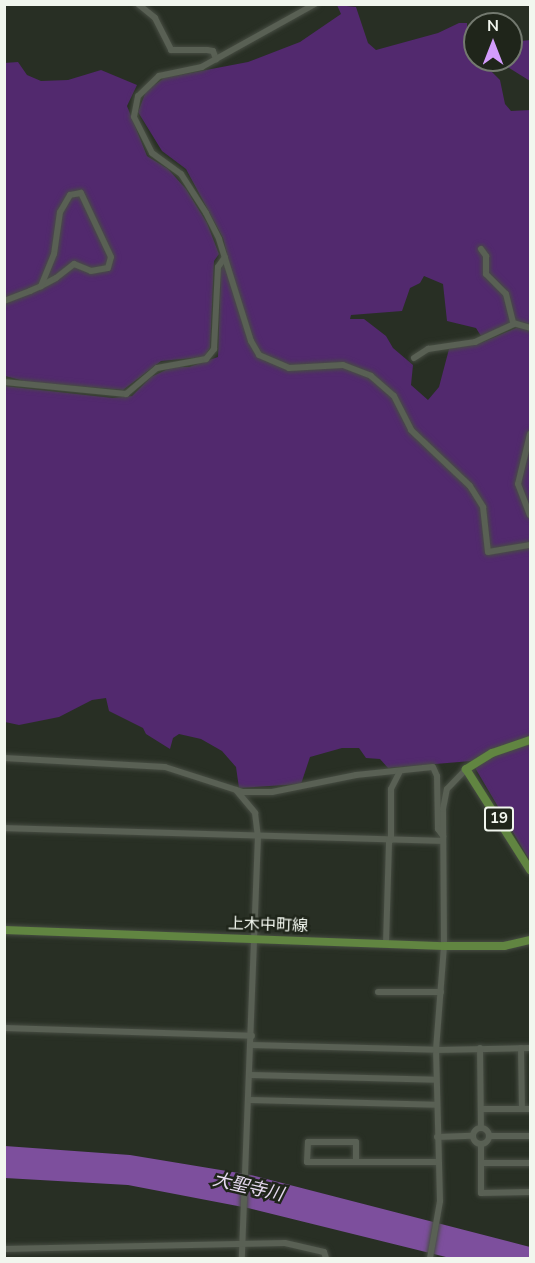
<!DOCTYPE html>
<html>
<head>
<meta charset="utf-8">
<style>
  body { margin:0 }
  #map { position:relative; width:535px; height:1263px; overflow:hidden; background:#282f24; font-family:"Nunito Sans","Noto Sans JP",sans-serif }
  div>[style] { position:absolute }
  .green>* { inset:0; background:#52296e }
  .water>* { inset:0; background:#7d4f9d }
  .roads { filter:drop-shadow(0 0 2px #474d43) drop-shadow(0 0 2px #474d43) }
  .minor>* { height:6px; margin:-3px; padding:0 3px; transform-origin:3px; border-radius:3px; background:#596054 }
  .minor>.ring { margin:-3px; padding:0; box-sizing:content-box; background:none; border:6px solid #596054; border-radius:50% }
  .major>* { height:8px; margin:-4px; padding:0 4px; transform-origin:4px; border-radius:4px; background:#618541 }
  span { translate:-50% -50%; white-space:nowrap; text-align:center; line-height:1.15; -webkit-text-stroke:5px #1f251a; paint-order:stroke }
  .shield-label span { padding:2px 4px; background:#1f251a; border:2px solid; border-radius:4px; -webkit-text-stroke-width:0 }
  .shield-label { font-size:15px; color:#f1f6ee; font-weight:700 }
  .street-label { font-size:16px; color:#f1f6ee }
  .water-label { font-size:18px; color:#e6daf0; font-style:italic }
  .frame { position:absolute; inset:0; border:6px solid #f1f6ee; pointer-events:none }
  .north { position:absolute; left:463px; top:12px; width:60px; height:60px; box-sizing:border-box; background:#1f251a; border:2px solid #73796f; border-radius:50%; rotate:0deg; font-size:16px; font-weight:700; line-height:24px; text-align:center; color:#f1f6ee }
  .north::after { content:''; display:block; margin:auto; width:21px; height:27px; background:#d39cfc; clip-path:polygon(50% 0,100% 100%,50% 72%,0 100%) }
</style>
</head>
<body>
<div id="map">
  <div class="green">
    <i style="clip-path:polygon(337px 5px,356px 7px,368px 43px,376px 50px,438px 33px,459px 23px,467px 23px,467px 36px,475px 38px,475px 60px,511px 60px,511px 42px,530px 40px,530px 81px,506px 66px,491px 66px,491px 71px,500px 80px,505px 104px,511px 111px,530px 110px,530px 324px,511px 323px,481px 336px,476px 328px,447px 321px,443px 284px,424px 276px,420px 283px,410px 288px,402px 311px,351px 315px,350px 319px,364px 319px,386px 336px,393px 348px,413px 365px,411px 385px,428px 400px,439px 387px,449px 349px,483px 342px,516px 328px,530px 329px,530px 861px,471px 761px,388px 768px,380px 759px,366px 758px,359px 748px,342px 748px,310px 757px,301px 784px,239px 788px,236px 767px,222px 751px,201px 739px,179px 734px,173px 738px,170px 749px,146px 734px,143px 728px,109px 711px,106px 698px,92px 700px,59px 717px,19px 725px,5px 722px,4px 386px,113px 398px,132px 396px,151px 377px,172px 367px,189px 367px,218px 357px,221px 269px,227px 254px,223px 238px,186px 169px,162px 151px,138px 112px,146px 91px,164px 78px,248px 62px,300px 42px,341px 14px)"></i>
    <i style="clip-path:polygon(18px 62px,27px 75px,41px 81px,68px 80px,101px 70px,137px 85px,127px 106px,147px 156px,168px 169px,186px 189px,207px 223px,219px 254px,214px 261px,210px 348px,204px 357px,161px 361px,123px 390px,28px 382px,5px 376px,4px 63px)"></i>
  </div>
  <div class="water">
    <i style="clip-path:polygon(5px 1146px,130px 1155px,251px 1175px,530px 1247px,530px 1258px,450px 1258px,248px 1208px,128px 1185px,5px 1178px)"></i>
  </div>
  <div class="roads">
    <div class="minor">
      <i style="left:138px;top:4px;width:22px;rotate:39deg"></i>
      <i style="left:155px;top:18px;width:36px;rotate:63deg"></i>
      <i style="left:171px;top:50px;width:36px"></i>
      <i style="left:207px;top:50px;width:6px;rotate:9deg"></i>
      <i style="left:213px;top:51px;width:9px;rotate:69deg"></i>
      <i style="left:315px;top:4px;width:129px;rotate:150.9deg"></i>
      <i style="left:202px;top:67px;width:44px;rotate:168.2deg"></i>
      <i style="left:159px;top:76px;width:29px;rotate:136deg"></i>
      <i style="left:138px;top:96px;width:21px;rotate:101deg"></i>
      <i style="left:134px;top:117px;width:40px;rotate:63.4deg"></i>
      <i style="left:152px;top:153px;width:36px;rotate:36deg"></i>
      <i style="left:181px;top:174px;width:46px;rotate:57.3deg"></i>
      <i style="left:206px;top:213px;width:29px;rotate:63deg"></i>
      <i style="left:219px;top:239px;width:107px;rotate:72.6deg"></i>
      <i style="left:251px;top:341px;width:16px;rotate:60deg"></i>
      <i style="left:259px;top:355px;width:33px;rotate:23deg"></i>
      <i style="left:289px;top:368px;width:54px;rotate:-3.2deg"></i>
      <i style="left:343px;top:365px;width:30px;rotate:21deg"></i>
      <i style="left:371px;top:376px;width:30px;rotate:41deg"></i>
      <i style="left:394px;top:396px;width:38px;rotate:63deg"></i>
      <i style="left:411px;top:430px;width:81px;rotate:43.5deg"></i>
      <i style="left:470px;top:486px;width:25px;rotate:58deg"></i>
      <i style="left:483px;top:507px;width:45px;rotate:83.7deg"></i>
      <i style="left:488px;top:552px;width:43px;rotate:-9.5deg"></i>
      <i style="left:481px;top:249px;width:9px;rotate:54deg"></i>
      <i style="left:486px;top:256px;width:18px;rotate:90deg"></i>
      <i style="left:486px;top:274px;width:28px;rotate:45deg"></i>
      <i style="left:506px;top:294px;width:30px;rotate:76deg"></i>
      <i style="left:513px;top:323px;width:18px;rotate:16deg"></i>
      <i style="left:4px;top:301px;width:28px;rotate:-21deg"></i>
      <i style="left:30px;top:291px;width:12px;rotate:-24deg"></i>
      <i style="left:41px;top:286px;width:17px;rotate:-28deg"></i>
      <i style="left:56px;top:278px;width:23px;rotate:-38deg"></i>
      <i style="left:74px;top:264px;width:18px;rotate:22deg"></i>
      <i style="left:91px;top:271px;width:17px;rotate:-10deg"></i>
      <i style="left:108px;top:268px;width:11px;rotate:-75deg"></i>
      <i style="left:111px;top:257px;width:71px;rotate:-115.1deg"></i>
      <i style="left:81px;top:193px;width:11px;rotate:170deg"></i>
      <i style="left:70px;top:195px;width:20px;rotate:120deg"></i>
      <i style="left:60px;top:212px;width:42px;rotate:98.1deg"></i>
      <i style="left:54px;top:254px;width:35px;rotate:112deg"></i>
      <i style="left:414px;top:358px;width:17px;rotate:-33deg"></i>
      <i style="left:428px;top:349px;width:48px;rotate:-8.5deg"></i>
      <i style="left:475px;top:342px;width:43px;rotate:-24.8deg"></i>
      <i style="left:4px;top:382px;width:123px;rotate:5.6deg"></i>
      <i style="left:126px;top:394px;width:40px;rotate:-40deg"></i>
      <i style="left:157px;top:368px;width:50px;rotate:-10.4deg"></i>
      <i style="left:206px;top:359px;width:13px;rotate:-51deg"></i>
      <i style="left:214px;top:349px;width:82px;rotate:-87.2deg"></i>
      <i style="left:218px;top:267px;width:12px;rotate:-55deg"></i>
      <i style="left:530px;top:434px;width:51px;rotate:103.5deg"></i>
      <i style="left:518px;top:484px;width:33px;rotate:69deg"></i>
      <i style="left:4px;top:758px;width:161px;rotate:3.2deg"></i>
      <i style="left:165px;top:767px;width:82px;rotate:17.8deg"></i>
      <i style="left:243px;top:792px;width:29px"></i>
      <i style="left:272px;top:792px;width:86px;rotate:-11.4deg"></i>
      <i style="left:356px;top:775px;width:77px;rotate:-5.9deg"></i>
      <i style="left:433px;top:767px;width:10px;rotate:66deg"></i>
      <i style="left:437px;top:776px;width:53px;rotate:88.9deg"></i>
      <i style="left:438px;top:829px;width:9px;rotate:54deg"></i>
      <i style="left:236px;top:790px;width:30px;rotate:50deg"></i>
      <i style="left:255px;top:813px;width:23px;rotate:83deg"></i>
      <i style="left:258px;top:836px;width:422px;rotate:92.2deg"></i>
      <i style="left:4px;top:828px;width:439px;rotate:1.7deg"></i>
      <i style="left:391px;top:840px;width:51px;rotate:-90deg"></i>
      <i style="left:391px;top:789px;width:20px;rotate:-63deg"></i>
      <i style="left:386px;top:944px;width:104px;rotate:-88.3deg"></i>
      <i style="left:378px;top:992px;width:63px"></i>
      <i style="left:4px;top:1028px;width:248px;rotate:1.8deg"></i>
      <i style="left:251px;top:1045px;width:185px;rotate:1.5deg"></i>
      <i style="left:436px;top:1050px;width:94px;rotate:-1.2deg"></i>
      <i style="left:480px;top:1048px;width:80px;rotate:89.3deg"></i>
      <i style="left:521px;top:1048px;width:61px;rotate:89.1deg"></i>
      <i style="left:251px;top:1075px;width:185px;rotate:1.5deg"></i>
      <i style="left:250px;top:1100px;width:186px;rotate:1.5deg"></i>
      <i style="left:482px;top:1109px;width:48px"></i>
      <i class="ring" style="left:473px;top:1128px;width:10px;height:10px"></i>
      <i style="left:490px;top:1136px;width:40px"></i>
      <i style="left:437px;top:1137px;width:35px;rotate:-2deg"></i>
      <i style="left:481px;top:1145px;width:48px;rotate:90deg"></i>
      <i style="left:481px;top:1193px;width:49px;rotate:-1.2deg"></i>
      <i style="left:356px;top:1162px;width:20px;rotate:-90deg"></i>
      <i style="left:356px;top:1142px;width:48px;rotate:180deg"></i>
      <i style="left:308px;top:1142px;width:20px;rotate:93deg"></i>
      <i style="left:307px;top:1162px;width:131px"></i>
      <i style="left:481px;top:1163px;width:49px"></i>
      <i style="left:4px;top:1249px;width:281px;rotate:-1.2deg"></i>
      <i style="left:285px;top:1243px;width:40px;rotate:13deg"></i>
      <i style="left:324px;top:1252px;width:6px;rotate:72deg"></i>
      <i style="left:430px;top:1258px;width:58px;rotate:-80deg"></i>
      <i style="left:440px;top:1201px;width:151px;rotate:-91.5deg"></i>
      <i style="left:436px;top:1050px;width:104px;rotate:-85.6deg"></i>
      <i style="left:444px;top:946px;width:137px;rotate:-90.4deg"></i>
      <i style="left:443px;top:809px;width:20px;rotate:-79deg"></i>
      <i style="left:447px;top:789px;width:28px;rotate:-46deg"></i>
    </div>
    <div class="major">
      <i style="left:530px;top:740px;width:40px;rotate:161.1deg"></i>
      <i style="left:492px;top:753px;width:31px;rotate:148deg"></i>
      <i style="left:466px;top:769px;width:120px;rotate:57.6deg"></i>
      <i style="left:4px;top:930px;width:440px;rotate:2.1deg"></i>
      <i style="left:444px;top:946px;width:60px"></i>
      <i style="left:504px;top:946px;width:27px;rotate:-13deg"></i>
    </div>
  </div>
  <div class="shield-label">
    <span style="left:499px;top:819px">19</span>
  </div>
  <div class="street-label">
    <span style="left:268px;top:925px;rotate:2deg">上木中町線</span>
  </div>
  <div class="water-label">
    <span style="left:248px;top:1187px;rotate:13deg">大聖寺川</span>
  </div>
  <div class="frame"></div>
  <div class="north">N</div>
</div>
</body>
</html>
